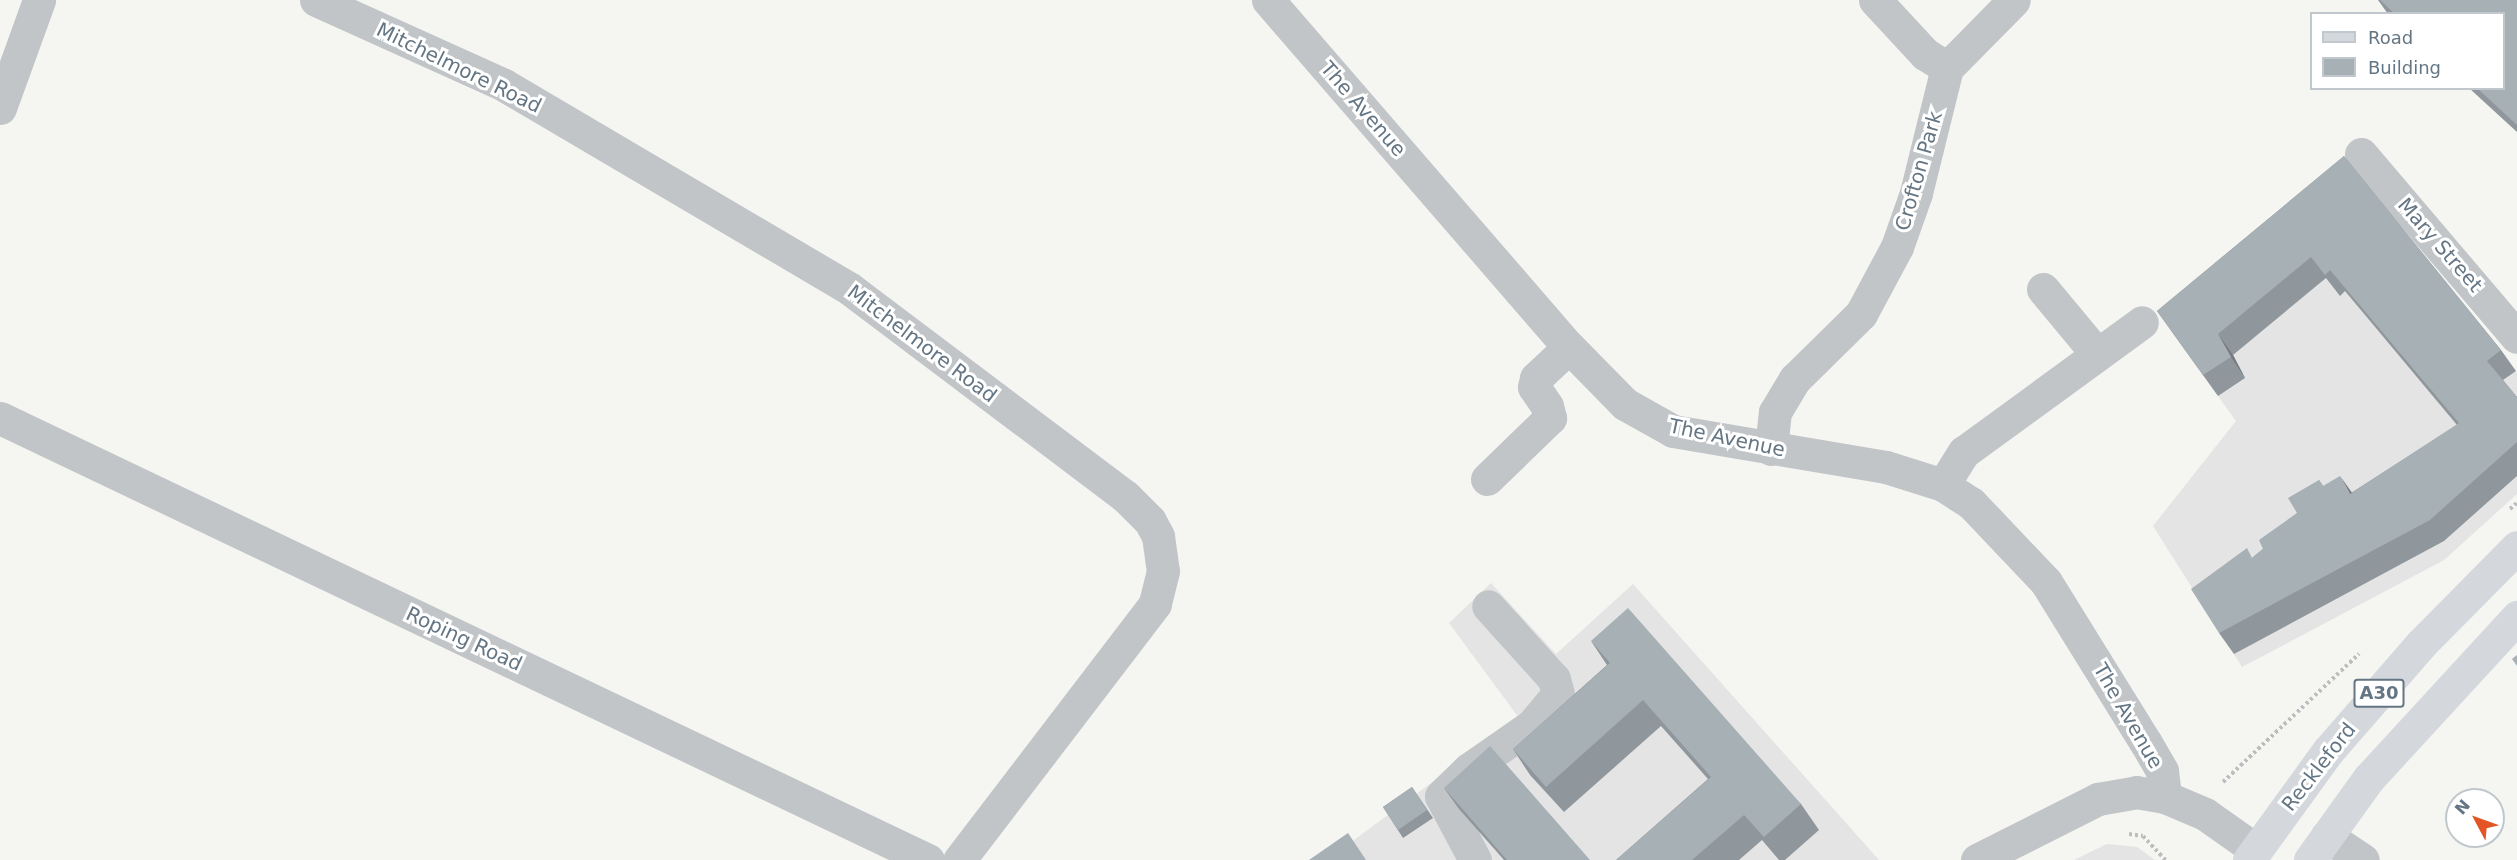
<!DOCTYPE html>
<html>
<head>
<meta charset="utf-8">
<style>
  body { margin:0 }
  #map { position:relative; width:2517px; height:860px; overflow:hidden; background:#f5f5f2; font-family:"DejaVu Sans",sans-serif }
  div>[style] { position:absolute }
  .built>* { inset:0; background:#e3e4e3 }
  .path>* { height:4px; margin-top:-2px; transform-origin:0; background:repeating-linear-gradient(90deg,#bbbdbf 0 3px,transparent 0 6px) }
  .minor>* { height:33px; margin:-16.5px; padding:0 16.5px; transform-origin:16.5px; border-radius:16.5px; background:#c1c5c8 }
  .major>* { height:33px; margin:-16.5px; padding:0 16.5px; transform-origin:16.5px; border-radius:16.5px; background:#d4d8dc }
  .wall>* { inset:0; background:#90979c }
  .shaded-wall>* { inset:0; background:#757b7f }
  .building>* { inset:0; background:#a7b0b5 }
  span { translate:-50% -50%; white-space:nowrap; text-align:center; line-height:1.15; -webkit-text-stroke:6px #fff; paint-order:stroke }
  .shield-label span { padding:2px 4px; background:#fff; border:2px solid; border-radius:4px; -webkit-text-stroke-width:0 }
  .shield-label { font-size:18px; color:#647583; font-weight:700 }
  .street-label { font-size:20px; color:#647583 }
  .legend { position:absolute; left:2310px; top:12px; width:195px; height:78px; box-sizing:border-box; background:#fff; border:2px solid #c1c8cd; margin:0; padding:8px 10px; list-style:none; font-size:18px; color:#647583 }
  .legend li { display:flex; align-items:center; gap:12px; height:30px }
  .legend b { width:30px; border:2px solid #c1c8cd }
  .north { position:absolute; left:2445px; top:788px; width:60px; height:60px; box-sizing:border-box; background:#fff; border:2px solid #c1c8cd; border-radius:50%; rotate:311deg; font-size:16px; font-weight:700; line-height:24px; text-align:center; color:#647583 }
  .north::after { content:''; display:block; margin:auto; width:21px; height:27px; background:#e35524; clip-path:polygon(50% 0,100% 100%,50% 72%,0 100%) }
</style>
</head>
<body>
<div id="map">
  <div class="built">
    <i style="clip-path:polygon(2359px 178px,2517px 373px,2517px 494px,2444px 560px,2242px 667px,2153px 526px,2236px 421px,2172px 332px)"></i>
    <i style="clip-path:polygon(1491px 583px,1556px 654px,1633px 584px,1879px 860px,1327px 860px,1519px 718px,1449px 623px)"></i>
    <i style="clip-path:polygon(2107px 844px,2137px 847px,2155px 860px,2074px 860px)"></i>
  </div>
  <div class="path">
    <i style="left:2510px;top:509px;width:9px;rotate:-41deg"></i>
    <i style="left:2223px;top:782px;width:187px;rotate:-43.3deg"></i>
    <i style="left:2129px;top:834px;width:14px;rotate:8deg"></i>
    <i style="left:2143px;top:836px;width:33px;rotate:47deg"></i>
  </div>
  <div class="minor">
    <i style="left:316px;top:0;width:206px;rotate:24.3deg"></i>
    <i style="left:504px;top:85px;width:402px;rotate:30.5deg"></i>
    <i style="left:850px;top:289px;width:344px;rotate:37deg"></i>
    <i style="left:1125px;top:496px;width:35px;rotate:45deg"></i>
    <i style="left:1150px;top:521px;width:17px;rotate:62deg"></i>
    <i style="left:1158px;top:536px;width:35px;rotate:82deg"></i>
    <i style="left:1163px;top:571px;width:34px;rotate:104deg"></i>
    <i style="left:1155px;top:604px;width:322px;rotate:127.4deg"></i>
    <i style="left:1268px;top:0;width:459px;rotate:49.1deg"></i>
    <i style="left:1569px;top:347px;width:80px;rotate:45.5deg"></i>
    <i style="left:1625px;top:404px;width:55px;rotate:29.4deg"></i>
    <i style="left:1673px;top:431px;width:216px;rotate:9.6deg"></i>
    <i style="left:1886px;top:467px;width:60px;rotate:17.5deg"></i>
    <i style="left:1943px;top:485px;width:33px;rotate:33deg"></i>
    <i style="left:1971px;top:503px;width:109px;rotate:46.5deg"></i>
    <i style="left:2046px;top:582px;width:190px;rotate:58.2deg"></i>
    <i style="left:2146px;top:743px;width:32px;rotate:60deg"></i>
    <i style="left:2162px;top:771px;width:26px;rotate:83deg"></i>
    <i style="left:1875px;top:0;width:74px;rotate:47.2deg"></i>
    <i style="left:1925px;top:54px;width:26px;rotate:32deg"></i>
    <i style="left:0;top:108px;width:115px;rotate:-70.1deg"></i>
    <i style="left:2361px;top:154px;width:240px;rotate:49.6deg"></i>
    <i style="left:2043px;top:289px;width:85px;rotate:50.3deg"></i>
    <i style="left:0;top:418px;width:1028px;rotate:25.47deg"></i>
    <i style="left:1771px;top:449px;width:37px;rotate:-84deg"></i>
    <i style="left:1775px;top:412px;width:39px;rotate:-59deg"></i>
    <i style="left:1795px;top:379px;width:93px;rotate:-44.6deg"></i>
    <i style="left:1861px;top:314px;width:76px;rotate:-61.8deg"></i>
    <i style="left:1897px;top:247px;width:57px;rotate:-70.6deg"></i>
    <i style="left:1916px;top:193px;width:129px;rotate:-76.1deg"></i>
    <i style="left:1947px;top:68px;width:95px;rotate:-45.4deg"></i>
    <i style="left:1487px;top:479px;width:88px;rotate:-44.1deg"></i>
    <i style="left:1550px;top:418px;width:12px;rotate:-104deg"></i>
    <i style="left:1547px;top:406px;width:23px;rotate:-124deg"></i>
    <i style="left:1534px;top:387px;width:9px;rotate:-77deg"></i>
    <i style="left:1536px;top:378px;width:45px;rotate:-43.2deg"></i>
    <i style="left:1943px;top:485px;width:39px;rotate:-58deg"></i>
    <i style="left:1964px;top:452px;width:220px;rotate:-36.1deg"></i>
    <i style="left:2327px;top:836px;width:43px;rotate:33.7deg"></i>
    <i style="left:1475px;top:860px;width:72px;rotate:-118deg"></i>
    <i style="left:1441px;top:796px;width:39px;rotate:-44deg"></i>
    <i style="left:1469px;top:769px;width:77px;rotate:-34.9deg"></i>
    <i style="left:1532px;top:725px;width:40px;rotate:-50deg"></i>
    <i style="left:1558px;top:694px;width:16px;rotate:-105deg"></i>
    <i style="left:1554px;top:679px;width:98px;rotate:-132.1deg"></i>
    <i style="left:1977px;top:860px;width:136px;rotate:-26.8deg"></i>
    <i style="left:2098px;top:799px;width:39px;rotate:-10deg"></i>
    <i style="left:2136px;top:792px;width:29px;rotate:10deg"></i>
    <i style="left:2165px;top:797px;width:43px;rotate:23deg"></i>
    <i style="left:2205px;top:814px;width:62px;rotate:35.2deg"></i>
  </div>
  <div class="major">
    <i style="left:2249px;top:860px;width:135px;rotate:-54.1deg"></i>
    <i style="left:2328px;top:751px;width:142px;rotate:-49deg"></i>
    <i style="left:2421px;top:644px;width:136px;rotate:-45.3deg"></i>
    <i style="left:2310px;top:860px;width:101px;rotate:-54.3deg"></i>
    <i style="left:2369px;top:778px;width:219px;rotate:-47.4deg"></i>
  </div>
  <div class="wall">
    <i style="clip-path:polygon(2378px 0,2517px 0,2517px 132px,2469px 88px,2504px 88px,2504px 14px,2388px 14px)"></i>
    <i style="clip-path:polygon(2344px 156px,2501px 350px,2516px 371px,2503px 380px,2517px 397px,2517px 476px,2444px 541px,2234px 654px,2219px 633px,2253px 557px,2263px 549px,2297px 513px,2319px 480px,2323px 486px,2351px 493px,2457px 425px,2345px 291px,2340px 296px,2326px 278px,2233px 355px,2245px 378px,2218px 396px,2157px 311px)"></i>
    <i style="clip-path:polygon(1591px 641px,1801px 804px,1819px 830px,1785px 860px,1779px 860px,1762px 840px,1739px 860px,1616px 860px,1708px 779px,1661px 726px,1564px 812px,1530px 775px,1513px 749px,1607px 665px)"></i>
    <i style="clip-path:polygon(1412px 787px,1433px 818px,1403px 838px,1383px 807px)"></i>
    <i style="clip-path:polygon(1444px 788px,1590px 860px,1504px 860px,1459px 809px)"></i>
  </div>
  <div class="shaded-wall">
    <i style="clip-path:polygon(2218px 334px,2233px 355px,2245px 378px,2231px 357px)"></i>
    <i style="clip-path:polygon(2340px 476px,2355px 497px,2350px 494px)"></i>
  </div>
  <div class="building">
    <i style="clip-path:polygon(2380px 0,2517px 0,2517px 125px,2477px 88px,2504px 88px,2504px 14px,2395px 14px)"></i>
    <i style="clip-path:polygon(2344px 156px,2501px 350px,2487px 361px,2517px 397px,2517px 442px,2430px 520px,2219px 633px,2191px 589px,2247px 548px,2252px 558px,2263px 549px,2259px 540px,2297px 513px,2288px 498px,2319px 480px,2323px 486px,2340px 476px,2350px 494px,2459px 423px,2330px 270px,2325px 275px,2311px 257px,2218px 334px,2231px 357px,2203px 375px,2157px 311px)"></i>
    <i style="clip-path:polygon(1628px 608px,1801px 804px,1764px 837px,1744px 815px,1692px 860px,1616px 860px,1711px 777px,1643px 700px,1546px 787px,1513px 749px,1610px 663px,1591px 641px)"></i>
    <i style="clip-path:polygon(2517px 655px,2517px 666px,2512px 659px)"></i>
    <i style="clip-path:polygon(1490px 746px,1590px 860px,1507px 860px,1444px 788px)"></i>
    <i style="clip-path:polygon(1412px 787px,1427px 810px,1398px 830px,1383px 807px)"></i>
    <i style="clip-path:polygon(1348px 833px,1366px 860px,1309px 860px)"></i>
  </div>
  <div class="shield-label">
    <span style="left:2379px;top:693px">A30</span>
  </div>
  <div class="street-label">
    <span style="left:459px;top:68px;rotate:26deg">Mitchelmore Road</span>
    <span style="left:1363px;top:109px;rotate:49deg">The Avenue</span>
    <span style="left:1919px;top:171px;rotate:-74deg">Crofton Park</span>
    <span style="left:2440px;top:245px;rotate:49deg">Mary Street</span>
    <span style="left:922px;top:344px;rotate:37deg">Mitchelmore Road</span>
    <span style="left:1727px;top:438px;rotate:12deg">The Avenue</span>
    <span style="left:464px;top:639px;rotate:25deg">Roping Road</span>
    <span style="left:2128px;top:716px;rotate:60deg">The Avenue</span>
    <span style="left:2319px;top:767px;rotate:-52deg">Reckleford</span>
  </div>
  <ul class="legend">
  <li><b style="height:8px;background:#d4d8dc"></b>Road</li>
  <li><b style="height:16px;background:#a7b0b5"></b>Building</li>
  </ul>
  <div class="north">N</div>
</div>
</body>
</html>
